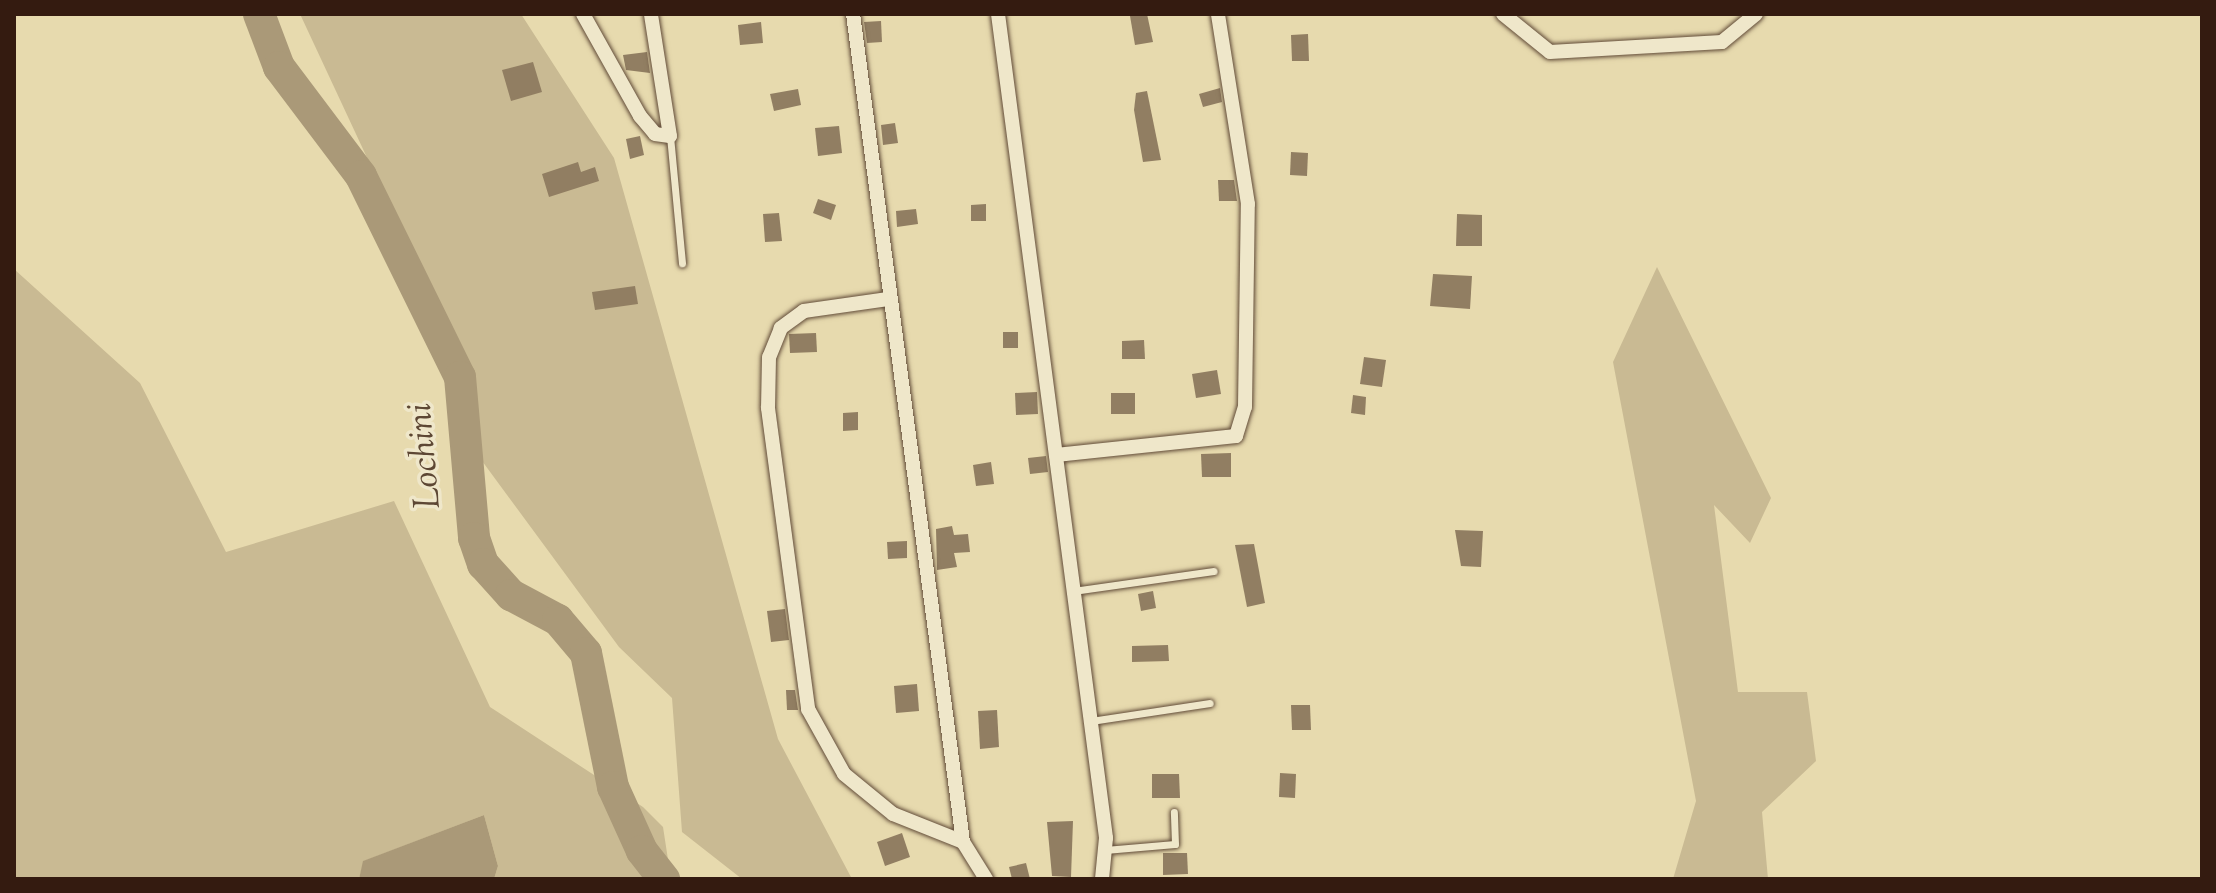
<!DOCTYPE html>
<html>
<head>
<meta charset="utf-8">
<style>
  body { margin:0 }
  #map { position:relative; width:2216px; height:893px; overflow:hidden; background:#e7daae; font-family:"Sorts Mill Goudy",serif }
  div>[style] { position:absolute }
  .green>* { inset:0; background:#c9ba93 }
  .water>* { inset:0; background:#aa9978 }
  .river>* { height:32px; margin:-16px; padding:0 16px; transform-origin:16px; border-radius:16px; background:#aa9978 }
  .building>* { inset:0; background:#917e62 }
  .roads { filter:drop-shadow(0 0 2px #614b38) drop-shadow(0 0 2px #614b38) }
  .service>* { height:7px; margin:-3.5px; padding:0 3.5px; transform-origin:3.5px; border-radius:3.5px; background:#efe7ca }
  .minor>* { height:14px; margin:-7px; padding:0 7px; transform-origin:7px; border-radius:7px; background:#efe7ca }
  span { translate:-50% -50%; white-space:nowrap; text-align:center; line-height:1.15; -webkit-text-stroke:7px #efe7ca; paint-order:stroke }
  .water-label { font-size:36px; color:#5d4734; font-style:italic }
  .frame { position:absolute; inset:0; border:16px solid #341b10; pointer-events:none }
</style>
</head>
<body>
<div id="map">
  <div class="green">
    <i style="clip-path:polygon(300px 14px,521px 14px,614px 158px,778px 739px,852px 879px,742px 879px,682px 832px,672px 698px,619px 647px,474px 450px,467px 372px)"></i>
    <i style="clip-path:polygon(1657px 267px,1771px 498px,1750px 543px,1714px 505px,1738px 692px,1807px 692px,1816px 761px,1762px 812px,1768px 879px,1673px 879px,1696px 801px,1613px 362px)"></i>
    <i style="clip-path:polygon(14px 269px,140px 383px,226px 552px,394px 501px,490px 707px,643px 807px,663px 827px,671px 879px,494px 879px,498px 866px,484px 815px,364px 861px,359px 879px,14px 879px)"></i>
  </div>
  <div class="water">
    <i style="clip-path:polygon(484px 815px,498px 866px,494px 879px,359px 879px,363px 861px)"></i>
  </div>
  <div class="river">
    <i style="left:259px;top:14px;width:57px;rotate:69.3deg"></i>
    <i style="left:279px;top:67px;width:136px;rotate:53deg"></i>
    <i style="left:361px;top:176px;width:224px;rotate:63.8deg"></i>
    <i style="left:460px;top:377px;width:162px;rotate:85deg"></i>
    <i style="left:474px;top:538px;width:28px;rotate:71deg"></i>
    <i style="left:483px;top:564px;width:42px;rotate:47.9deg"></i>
    <i style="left:511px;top:595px;width:53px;rotate:28deg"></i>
    <i style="left:558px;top:620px;width:43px;rotate:49.7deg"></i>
    <i style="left:586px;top:653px;width:137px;rotate:78.6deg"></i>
    <i style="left:613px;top:787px;width:70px;rotate:65.6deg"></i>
    <i style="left:642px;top:851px;width:36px;rotate:52deg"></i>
  </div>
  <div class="building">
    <i style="clip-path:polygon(1147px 14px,1153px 42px,1135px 45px,1130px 16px)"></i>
    <i style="clip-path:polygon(881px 21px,882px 42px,867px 43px,864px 22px)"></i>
    <i style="clip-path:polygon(761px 22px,763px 43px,740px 45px,738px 25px)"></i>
    <i style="clip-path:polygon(1308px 34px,1309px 61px,1292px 61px,1291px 35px)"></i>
    <i style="clip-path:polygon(647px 52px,650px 73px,626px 70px,623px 55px)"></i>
    <i style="clip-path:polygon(533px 62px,542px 92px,511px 101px,502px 70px)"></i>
    <i style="clip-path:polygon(1220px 88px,1222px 102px,1203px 107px,1199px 94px)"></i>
    <i style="clip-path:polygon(798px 89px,801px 105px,774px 111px,770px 94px)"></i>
    <i style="clip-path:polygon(1147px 91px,1161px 160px,1143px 162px,1134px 110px,1136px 93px)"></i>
    <i style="clip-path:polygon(895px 123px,898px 143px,883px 145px,881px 125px)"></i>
    <i style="clip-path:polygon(839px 126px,842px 153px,818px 156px,815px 128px)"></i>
    <i style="clip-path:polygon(640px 136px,644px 155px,630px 159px,626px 139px)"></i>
    <i style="clip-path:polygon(1291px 152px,1308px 153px,1307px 176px,1290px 175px)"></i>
    <i style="clip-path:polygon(578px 162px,581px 172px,595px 167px,599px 181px,549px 197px,542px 174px)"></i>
    <i style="clip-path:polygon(1218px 180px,1234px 180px,1237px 201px,1219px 201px)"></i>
    <i style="clip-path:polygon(818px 199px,836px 205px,831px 220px,813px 213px)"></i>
    <i style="clip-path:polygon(986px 204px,986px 221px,971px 221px,971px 205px)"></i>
    <i style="clip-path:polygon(916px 209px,918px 224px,897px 227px,896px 211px)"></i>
    <i style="clip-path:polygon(779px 213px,782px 241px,765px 242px,763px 214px)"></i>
    <i style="clip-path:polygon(1457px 214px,1482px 215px,1482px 246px,1456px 246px)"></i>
    <i style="clip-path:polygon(1433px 274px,1472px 276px,1470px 309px,1430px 306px)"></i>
    <i style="clip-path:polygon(635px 286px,638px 304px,595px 310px,592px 292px)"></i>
    <i style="clip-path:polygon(1003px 332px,1018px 332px,1018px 348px,1003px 348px)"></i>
    <i style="clip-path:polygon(816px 333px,817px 352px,790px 353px,789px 334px)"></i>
    <i style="clip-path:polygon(1144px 340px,1145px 359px,1122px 359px,1122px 341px)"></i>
    <i style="clip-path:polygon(1364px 357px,1386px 360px,1382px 387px,1360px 384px)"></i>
    <i style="clip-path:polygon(1217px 370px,1221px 394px,1196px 398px,1192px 374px)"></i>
    <i style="clip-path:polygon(1037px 392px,1038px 414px,1016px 415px,1015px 393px)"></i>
    <i style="clip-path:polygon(1111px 393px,1135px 393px,1135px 414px,1111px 414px)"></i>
    <i style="clip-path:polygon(1353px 395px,1366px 397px,1365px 415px,1351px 413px)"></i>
    <i style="clip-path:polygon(858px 412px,858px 430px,843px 431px,843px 413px)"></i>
    <i style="clip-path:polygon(1231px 453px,1231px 477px,1202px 477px,1201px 454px)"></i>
    <i style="clip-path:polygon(1046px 456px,1048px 472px,1030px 474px,1028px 458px)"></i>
    <i style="clip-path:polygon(991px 462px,994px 484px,976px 486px,973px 465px)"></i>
    <i style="clip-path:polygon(952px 526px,954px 535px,968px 534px,970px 552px,954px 553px,957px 567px,937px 570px,936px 529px)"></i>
    <i style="clip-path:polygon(1455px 530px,1483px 531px,1481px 567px,1461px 566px)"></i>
    <i style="clip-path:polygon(907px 541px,907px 558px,888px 559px,887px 542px)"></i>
    <i style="clip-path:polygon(1254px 544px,1265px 603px,1247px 607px,1235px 545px)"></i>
    <i style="clip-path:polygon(1153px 591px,1156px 608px,1141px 611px,1138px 594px)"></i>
    <i style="clip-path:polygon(785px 609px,789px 640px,771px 642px,767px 611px)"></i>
    <i style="clip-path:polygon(1168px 645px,1169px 661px,1132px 662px,1132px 646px)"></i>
    <i style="clip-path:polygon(917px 684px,919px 711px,896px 713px,894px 686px)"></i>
    <i style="clip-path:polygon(786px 690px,795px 690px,798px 710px,787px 710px)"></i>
    <i style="clip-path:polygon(1291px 705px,1310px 705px,1311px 730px,1292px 730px)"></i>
    <i style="clip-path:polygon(997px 710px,999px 747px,980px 749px,978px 711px)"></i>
    <i style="clip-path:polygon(1280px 773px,1296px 774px,1295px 798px,1279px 797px)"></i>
    <i style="clip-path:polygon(1152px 774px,1179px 774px,1180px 798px,1152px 798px)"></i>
    <i style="clip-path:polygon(1073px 821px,1071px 877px,1052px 876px,1047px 822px)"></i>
    <i style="clip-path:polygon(902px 833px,910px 857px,885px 866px,877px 842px)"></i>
    <i style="clip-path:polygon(1163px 853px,1187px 853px,1188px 874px,1163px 875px)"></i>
    <i style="clip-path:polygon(1026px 863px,1030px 879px,1012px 879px,1009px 867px)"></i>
  </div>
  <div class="roads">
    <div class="service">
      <i style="left:670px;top:136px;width:128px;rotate:84.6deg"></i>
      <i style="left:1073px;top:591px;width:142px;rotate:-8.1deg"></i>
      <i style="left:1091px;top:721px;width:120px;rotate:-8.6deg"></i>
      <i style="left:1105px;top:850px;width:70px;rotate:-4.9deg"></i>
      <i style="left:1175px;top:844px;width:32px;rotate:-92deg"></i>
    </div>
    <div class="minor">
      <i style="left:583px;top:14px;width:117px;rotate:60.8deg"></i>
      <i style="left:640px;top:116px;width:23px;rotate:50deg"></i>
      <i style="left:655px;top:134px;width:15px;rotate:8deg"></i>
      <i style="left:670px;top:136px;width:123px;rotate:-98.9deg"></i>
      <i style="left:853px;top:14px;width:835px;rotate:82.43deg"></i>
      <i style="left:963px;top:842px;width:44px;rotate:58.1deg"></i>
      <i style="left:998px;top:14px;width:831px;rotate:82.53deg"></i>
      <i style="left:1106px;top:838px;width:41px;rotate:95.6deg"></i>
      <i style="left:1503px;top:14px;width:60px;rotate:39deg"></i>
      <i style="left:1550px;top:52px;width:172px;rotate:-3.3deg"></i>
      <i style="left:1722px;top:42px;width:44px;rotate:-39.5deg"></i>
      <i style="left:888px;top:299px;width:85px;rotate:171.9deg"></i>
      <i style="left:804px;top:311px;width:29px;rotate:144deg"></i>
      <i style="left:781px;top:328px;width:31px;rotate:112deg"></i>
      <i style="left:769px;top:357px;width:51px;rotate:91.1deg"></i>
      <i style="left:768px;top:408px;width:304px;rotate:82.4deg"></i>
      <i style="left:808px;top:709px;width:74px;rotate:61deg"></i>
      <i style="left:844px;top:774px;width:63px;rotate:39.2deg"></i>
      <i style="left:893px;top:814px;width:75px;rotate:21.8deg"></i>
      <i style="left:1056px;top:455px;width:181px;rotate:-6deg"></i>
      <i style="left:1236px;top:436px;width:30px;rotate:-73deg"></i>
      <i style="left:1245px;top:407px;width:203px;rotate:-89.2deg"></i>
      <i style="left:1248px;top:204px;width:192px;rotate:-99deg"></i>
    </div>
  </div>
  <div class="water-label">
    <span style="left:426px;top:456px;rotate:-95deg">Lochini</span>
  </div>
  <div class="frame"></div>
</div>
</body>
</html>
